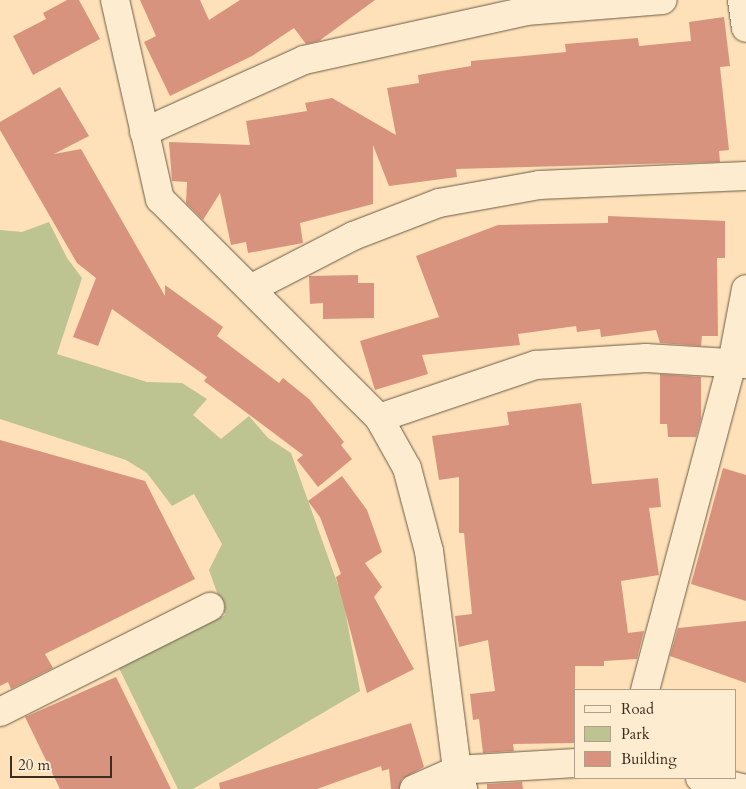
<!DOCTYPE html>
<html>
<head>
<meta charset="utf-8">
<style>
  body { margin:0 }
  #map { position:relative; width:746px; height:789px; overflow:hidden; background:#fee1b8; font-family:Cardo,serif }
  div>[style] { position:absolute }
  .green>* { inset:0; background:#bdc391 }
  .building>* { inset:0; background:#d8937e }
  .roads { filter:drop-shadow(0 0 1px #6b5b46) drop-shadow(0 0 1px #6b5b46) }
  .minor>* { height:28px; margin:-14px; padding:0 14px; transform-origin:14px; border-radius:14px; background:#feecd1 }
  span { translate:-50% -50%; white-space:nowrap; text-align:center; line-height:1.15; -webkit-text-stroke:4px #feecd1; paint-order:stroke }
  .legend { position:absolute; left:574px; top:689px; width:162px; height:90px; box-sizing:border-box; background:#feecd1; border:1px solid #b0a08a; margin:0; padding:6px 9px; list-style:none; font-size:15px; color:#3a2e20 }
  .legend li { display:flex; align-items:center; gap:10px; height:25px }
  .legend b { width:25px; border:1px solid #b0a08a }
  .scale { position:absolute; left:10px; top:756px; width:102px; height:22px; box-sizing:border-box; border:2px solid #3a2e20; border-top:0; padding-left:6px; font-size:15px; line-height:18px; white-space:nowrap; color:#3a2e20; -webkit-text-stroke:4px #feecd1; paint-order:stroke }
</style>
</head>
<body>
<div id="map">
  <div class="green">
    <i style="clip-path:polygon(49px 222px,67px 258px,82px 278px,57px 354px,147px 382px,182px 383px,207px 399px,193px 415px,221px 439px,249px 416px,268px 438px,291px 453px,343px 599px,360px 691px,193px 789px,178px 789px,119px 668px,225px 615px,209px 570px,222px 544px,194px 494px,172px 506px,147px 473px,126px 460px,0 419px,0 230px,22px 232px)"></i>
  </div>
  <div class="building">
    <i style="clip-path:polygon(67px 0,79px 0,100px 39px,33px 75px,13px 36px,46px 19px,43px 13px)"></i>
    <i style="clip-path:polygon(140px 0,200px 0,209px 20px,240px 0,375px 0,319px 41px,306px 44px,294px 28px,252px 56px,170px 96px,144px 42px,156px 36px)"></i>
    <i style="clip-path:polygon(724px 17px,730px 66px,720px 67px,729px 150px,719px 151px,720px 162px,456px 169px,457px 177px,389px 186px,373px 145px,373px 204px,300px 223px,303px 243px,248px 253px,246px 242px,231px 245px,220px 193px,203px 220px,186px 203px,187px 182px,172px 181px,169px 142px,250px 145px,246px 121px,307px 111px,305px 103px,332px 98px,396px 135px,387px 88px,419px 83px,418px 75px,471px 66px,471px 61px,566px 52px,565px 44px,638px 38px,639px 46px,691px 41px,689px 22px)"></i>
    <i style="clip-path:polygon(60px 87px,89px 136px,54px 154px,81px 149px,165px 296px,165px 285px,223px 327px,217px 336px,279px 383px,283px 378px,309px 399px,344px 442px,341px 445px,352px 459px,318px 487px,297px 460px,303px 455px,204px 381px,207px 377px,112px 309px,98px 346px,73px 337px,96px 278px,77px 263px,0 130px,0 122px)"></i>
    <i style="clip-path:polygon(608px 216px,725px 221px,725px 258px,717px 258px,718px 336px,702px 336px,701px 346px,660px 343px,656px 330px,601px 337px,600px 329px,577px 332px,576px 326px,518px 334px,520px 345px,422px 355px,428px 374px,375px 390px,360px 341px,439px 317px,416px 256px,498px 225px,608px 223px)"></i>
    <i style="clip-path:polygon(358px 275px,358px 283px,374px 283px,374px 318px,323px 319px,323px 303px,310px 304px,309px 276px)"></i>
    <i style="clip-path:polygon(660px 374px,701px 377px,701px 419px,696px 437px,668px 437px,667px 424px,660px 424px)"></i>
    <i style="clip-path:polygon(581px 403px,592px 484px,658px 478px,661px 507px,649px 508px,659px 575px,621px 581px,628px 633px,644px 631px,637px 659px,604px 661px,604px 666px,575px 666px,575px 743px,513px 744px,514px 751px,483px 753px,479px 719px,473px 720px,470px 694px,495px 691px,488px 640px,459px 647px,455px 616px,472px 614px,464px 533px,459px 533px,459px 477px,439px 480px,432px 436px,509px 425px,507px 412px)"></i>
    <i style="clip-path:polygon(0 440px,145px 481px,195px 579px,45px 654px,53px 668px,11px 689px,8px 682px,0 686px)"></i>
    <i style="clip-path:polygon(723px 468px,746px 475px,746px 601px,691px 584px)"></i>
    <i style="clip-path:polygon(342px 476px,367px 510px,382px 552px,365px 563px,382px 587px,374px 597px,414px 669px,367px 693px,336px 577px,341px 574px,320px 517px,308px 501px)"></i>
    <i style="clip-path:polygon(746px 621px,746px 683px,670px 656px,678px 628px)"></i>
    <i style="clip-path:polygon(116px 677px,171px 789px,60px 789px,25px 717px)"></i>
    <i style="clip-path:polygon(411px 723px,424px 767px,402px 779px,399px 789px,391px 789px,389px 769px,382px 771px,381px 766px,317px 789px,220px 789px,219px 783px)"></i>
    <i style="clip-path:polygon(522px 782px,523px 789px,487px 789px,487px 784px)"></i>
  </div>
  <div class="roads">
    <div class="minor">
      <i style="left:115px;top:0;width:204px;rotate:77.3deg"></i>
      <i style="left:160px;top:199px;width:310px;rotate:45deg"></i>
      <i style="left:379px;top:418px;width:57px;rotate:60.8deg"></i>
      <i style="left:407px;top:468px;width:86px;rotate:75.2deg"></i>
      <i style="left:429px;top:551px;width:221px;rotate:82.7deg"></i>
      <i style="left:457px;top:770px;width:20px;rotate:72deg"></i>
      <i style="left:742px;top:0;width:28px;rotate:82deg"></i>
      <i style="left:144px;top:132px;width:175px;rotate:-24.2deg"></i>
      <i style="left:304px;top:60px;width:227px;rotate:-12.4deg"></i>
      <i style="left:526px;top:11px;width:137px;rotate:-4.6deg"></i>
      <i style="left:252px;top:288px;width:114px;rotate:-27.2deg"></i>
      <i style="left:353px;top:236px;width:92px;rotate:-21deg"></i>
      <i style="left:439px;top:203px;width:102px;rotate:-10.2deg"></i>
      <i style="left:539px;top:185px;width:207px;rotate:-2.5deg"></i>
      <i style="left:379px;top:418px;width:166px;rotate:-18.7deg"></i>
      <i style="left:536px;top:365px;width:110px;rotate:-3.6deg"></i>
      <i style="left:646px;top:358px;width:100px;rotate:3.4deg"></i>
      <i style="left:645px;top:690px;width:338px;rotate:-75.1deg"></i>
      <i style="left:732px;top:363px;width:75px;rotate:-79.3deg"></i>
      <i style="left:0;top:712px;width:235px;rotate:-26.6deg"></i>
      <i style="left:700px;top:778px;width:47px;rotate:13.4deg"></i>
      <i style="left:414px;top:789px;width:47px;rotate:-23.8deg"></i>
      <i style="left:457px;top:770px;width:118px;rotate:-3.4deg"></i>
    </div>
  </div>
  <ul class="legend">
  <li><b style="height:6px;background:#feecd1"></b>Road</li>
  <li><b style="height:14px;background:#bdc391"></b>Park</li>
  <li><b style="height:14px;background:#d8937e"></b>Building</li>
  </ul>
  <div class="scale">20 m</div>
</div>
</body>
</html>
